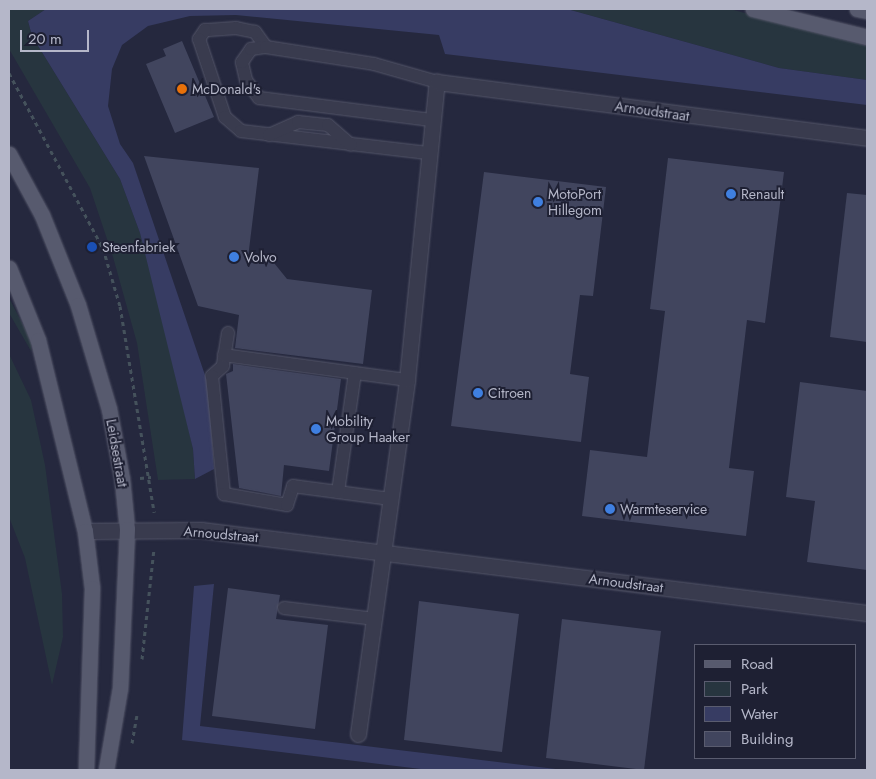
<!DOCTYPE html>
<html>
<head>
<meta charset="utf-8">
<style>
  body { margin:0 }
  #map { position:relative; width:876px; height:779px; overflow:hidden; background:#25283e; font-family:Jost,sans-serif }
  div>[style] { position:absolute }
  .green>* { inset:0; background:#27353f }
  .water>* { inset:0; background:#373c63 }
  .building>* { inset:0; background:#41455e }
  .path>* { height:3px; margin-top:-1.5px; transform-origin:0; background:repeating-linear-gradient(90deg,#45525c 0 4px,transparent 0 8px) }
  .roads { filter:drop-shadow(0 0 1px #545669) drop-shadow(0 0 1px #545669) }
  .service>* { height:12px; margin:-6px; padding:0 6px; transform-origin:6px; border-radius:6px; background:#393b4e }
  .minor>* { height:15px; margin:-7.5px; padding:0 7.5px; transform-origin:7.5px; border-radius:7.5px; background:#393b4e }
  .primary>* { height:15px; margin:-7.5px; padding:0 7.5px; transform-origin:7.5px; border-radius:7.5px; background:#575a6e }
  .dots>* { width:14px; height:14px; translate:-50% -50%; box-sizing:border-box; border:2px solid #1e2033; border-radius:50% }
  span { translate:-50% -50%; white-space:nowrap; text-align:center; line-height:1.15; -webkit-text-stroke:4px #1e2033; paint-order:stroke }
  .poi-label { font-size:14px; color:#b5b7c9 }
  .left { translate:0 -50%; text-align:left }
  .street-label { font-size:14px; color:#b5b7c9 }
  .frame { position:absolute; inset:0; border:10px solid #b5b7c9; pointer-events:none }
  .legend { position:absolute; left:694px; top:644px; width:162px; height:115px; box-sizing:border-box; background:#1e2033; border:1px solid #5a5c6f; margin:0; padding:6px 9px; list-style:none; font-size:15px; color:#b5b7c9 }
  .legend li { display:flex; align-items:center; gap:10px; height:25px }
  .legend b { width:25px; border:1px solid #5a5c6f }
  .scale { position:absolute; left:20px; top:30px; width:69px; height:22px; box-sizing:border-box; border:2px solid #b5b7c9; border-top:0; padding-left:6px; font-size:15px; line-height:18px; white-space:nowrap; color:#b5b7c9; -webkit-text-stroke:4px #1e2033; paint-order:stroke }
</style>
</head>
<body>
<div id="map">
  <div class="green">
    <i style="clip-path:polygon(9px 9px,46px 9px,28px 21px,32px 36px,120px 179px,140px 233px,166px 329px,193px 449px,195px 479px,158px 480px,137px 343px,113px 257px,90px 188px,9px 49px)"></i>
    <i style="clip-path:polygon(567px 9px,730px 9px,867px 46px,867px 80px,779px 68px)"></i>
    <i style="clip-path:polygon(9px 298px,32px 342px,31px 351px,9px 313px)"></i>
    <i style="clip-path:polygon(9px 354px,31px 400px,45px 465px,62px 594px,63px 637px,52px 685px,25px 558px,9px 517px)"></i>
  </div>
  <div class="water">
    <i style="clip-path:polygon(46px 9px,567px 9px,779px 68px,867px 80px,867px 105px,445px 54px,439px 35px,236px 15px,190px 16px,148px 26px,122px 45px,112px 69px,108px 106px,120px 144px,133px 163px,208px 384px,214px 469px,195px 479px,193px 449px,140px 233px,120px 179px,32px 36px,28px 21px)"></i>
    <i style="clip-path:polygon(214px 584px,200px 726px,564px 770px,429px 770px,182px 740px,194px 586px)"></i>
  </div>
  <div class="building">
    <i style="clip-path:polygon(182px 41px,214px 117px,175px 133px,146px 64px,166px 56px,163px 49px)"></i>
    <i style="clip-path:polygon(144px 156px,259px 168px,247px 266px,266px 253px,287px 279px,372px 290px,363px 364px,235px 348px,239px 315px,198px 306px)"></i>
    <i style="clip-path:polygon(668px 158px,784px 172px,765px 323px,747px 320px,729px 468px,754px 471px,746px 536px,582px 516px,590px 450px,647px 457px,665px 311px,650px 309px)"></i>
    <i style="clip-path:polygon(484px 172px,606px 187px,593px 296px,580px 295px,570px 374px,589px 377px,581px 442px,451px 426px)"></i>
    <i style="clip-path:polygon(847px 193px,867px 195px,867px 342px,830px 337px)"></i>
    <i style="clip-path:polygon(233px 364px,341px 379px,329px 471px,284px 465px,281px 496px,239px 488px,226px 374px,233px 371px)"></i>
    <i style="clip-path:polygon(800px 382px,867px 391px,867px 570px,807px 562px,815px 501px,786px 497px)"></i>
    <i style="clip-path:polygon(228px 588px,280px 595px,276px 619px,328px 625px,315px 729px,212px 716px)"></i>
    <i style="clip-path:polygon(419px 601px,519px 614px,502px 752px,404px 740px)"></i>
    <i style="clip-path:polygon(562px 619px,661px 631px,644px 770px,546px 758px)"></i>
  </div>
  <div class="path">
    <i style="left:9px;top:73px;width:199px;rotate:61.8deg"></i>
    <i style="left:103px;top:248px;width:60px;rotate:73.7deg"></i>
    <i style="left:120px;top:306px;width:209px;rotate:80.6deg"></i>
    <i style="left:140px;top:478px;width:11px;rotate:-5deg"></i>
    <i style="left:142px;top:659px;width:112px;rotate:-83.8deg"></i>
    <i style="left:132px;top:743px;width:28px;rotate:-80deg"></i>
  </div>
  <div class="roads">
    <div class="service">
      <i style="left:266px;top:47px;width:19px;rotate:-126deg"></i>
      <i style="left:255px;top:32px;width:19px;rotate:-168deg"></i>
      <i style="left:236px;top:28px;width:31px;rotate:176deg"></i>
      <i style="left:205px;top:30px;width:11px;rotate:124deg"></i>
      <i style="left:199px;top:39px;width:82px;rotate:71.6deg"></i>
      <i style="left:225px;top:117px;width:21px;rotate:41deg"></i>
      <i style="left:241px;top:131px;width:188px;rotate:6.7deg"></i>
      <i style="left:431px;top:120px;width:173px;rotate:-172.7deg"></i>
      <i style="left:259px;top:98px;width:22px;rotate:-126deg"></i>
      <i style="left:246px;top:80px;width:18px;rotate:-103deg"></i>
      <i style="left:242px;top:62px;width:16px;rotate:-55deg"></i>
      <i style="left:251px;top:49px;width:15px;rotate:-8deg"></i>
      <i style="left:266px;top:47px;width:109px;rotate:8.9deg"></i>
      <i style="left:374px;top:64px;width:66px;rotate:15.9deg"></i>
      <i style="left:269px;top:135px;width:32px;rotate:-24deg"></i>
      <i style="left:298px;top:122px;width:30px;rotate:6deg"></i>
      <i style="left:328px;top:125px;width:30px;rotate:41deg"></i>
      <i style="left:228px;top:333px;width:33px;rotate:99deg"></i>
      <i style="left:223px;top:366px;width:15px;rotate:138deg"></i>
      <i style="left:212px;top:376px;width:119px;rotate:84.2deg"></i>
      <i style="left:224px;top:494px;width:64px;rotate:9.9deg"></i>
      <i style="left:287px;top:505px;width:20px;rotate:-72deg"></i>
      <i style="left:293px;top:486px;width:98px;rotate:7.6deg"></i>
      <i style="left:224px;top:355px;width:185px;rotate:7.8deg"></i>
      <i style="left:338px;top:492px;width:120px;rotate:-81.9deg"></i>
      <i style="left:284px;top:608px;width:92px;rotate:6.9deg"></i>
    </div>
    <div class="minor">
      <i style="left:85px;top:531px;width:116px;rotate:-0.5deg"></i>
      <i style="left:201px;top:530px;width:671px;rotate:7.1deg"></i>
      <i style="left:358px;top:734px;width:357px;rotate:-82.1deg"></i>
      <i style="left:407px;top:380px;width:300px;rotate:-84.3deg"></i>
      <i style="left:437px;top:82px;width:434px;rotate:7.4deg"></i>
    </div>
    <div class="primary">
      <i style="left:753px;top:9px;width:117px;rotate:13.8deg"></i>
      <i style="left:857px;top:9px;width:10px;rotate:11deg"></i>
      <i style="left:9px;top:154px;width:69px;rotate:61.6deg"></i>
      <i style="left:42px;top:215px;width:97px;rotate:68.2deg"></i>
      <i style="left:78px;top:305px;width:109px;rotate:73.4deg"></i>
      <i style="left:109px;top:409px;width:71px;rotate:79.5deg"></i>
      <i style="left:122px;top:479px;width:50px;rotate:84.3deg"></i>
      <i style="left:127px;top:529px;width:159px;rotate:92.5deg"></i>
      <i style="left:120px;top:688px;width:83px;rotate:99.7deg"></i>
      <i style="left:9px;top:268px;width:78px;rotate:68.1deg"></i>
      <i style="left:38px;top:340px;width:197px;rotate:76.2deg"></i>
      <i style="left:85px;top:531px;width:57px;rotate:83deg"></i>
      <i style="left:92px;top:588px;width:182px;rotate:91.9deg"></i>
    </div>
  </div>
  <div class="dots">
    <i style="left:182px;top:89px;background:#e8710a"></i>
    <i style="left:731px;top:194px;background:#3f7fe0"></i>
    <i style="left:538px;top:202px;background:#3f7fe0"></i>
    <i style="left:92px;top:247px;background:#1a4fb4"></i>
    <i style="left:234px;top:257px;background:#3f7fe0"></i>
    <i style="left:478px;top:393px;background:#3f7fe0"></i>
    <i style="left:316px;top:429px;background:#3f7fe0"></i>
    <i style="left:610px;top:509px;background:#3f7fe0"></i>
  </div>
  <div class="poi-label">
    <span class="left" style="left:192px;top:89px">McDonald's</span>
    <span class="left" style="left:548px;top:202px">MotoPort<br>Hillegom</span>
    <span class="left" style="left:741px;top:194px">Renault</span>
    <span class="left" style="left:102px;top:247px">Steenfabriek</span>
    <span class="left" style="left:244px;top:257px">Volvo</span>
    <span class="left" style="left:488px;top:393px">Citroen</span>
    <span class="left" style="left:326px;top:429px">Mobility<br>Group Haaker</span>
    <span class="left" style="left:620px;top:509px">Warmteservice</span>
  </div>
  <div class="street-label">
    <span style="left:652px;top:111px;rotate:8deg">Arnoudstraat</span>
    <span style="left:117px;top:453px;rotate:80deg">Leidsestraat</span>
    <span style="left:221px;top:534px;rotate:5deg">Arnoudstraat</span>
    <span style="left:626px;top:583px;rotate:7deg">Arnoudstraat</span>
  </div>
  <div class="frame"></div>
  <ul class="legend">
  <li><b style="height:6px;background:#575a6e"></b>Road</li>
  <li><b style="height:14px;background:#27353f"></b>Park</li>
  <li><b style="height:14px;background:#373c63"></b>Water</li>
  <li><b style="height:14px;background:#41455e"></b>Building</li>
  </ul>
  <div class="scale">20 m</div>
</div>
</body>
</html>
